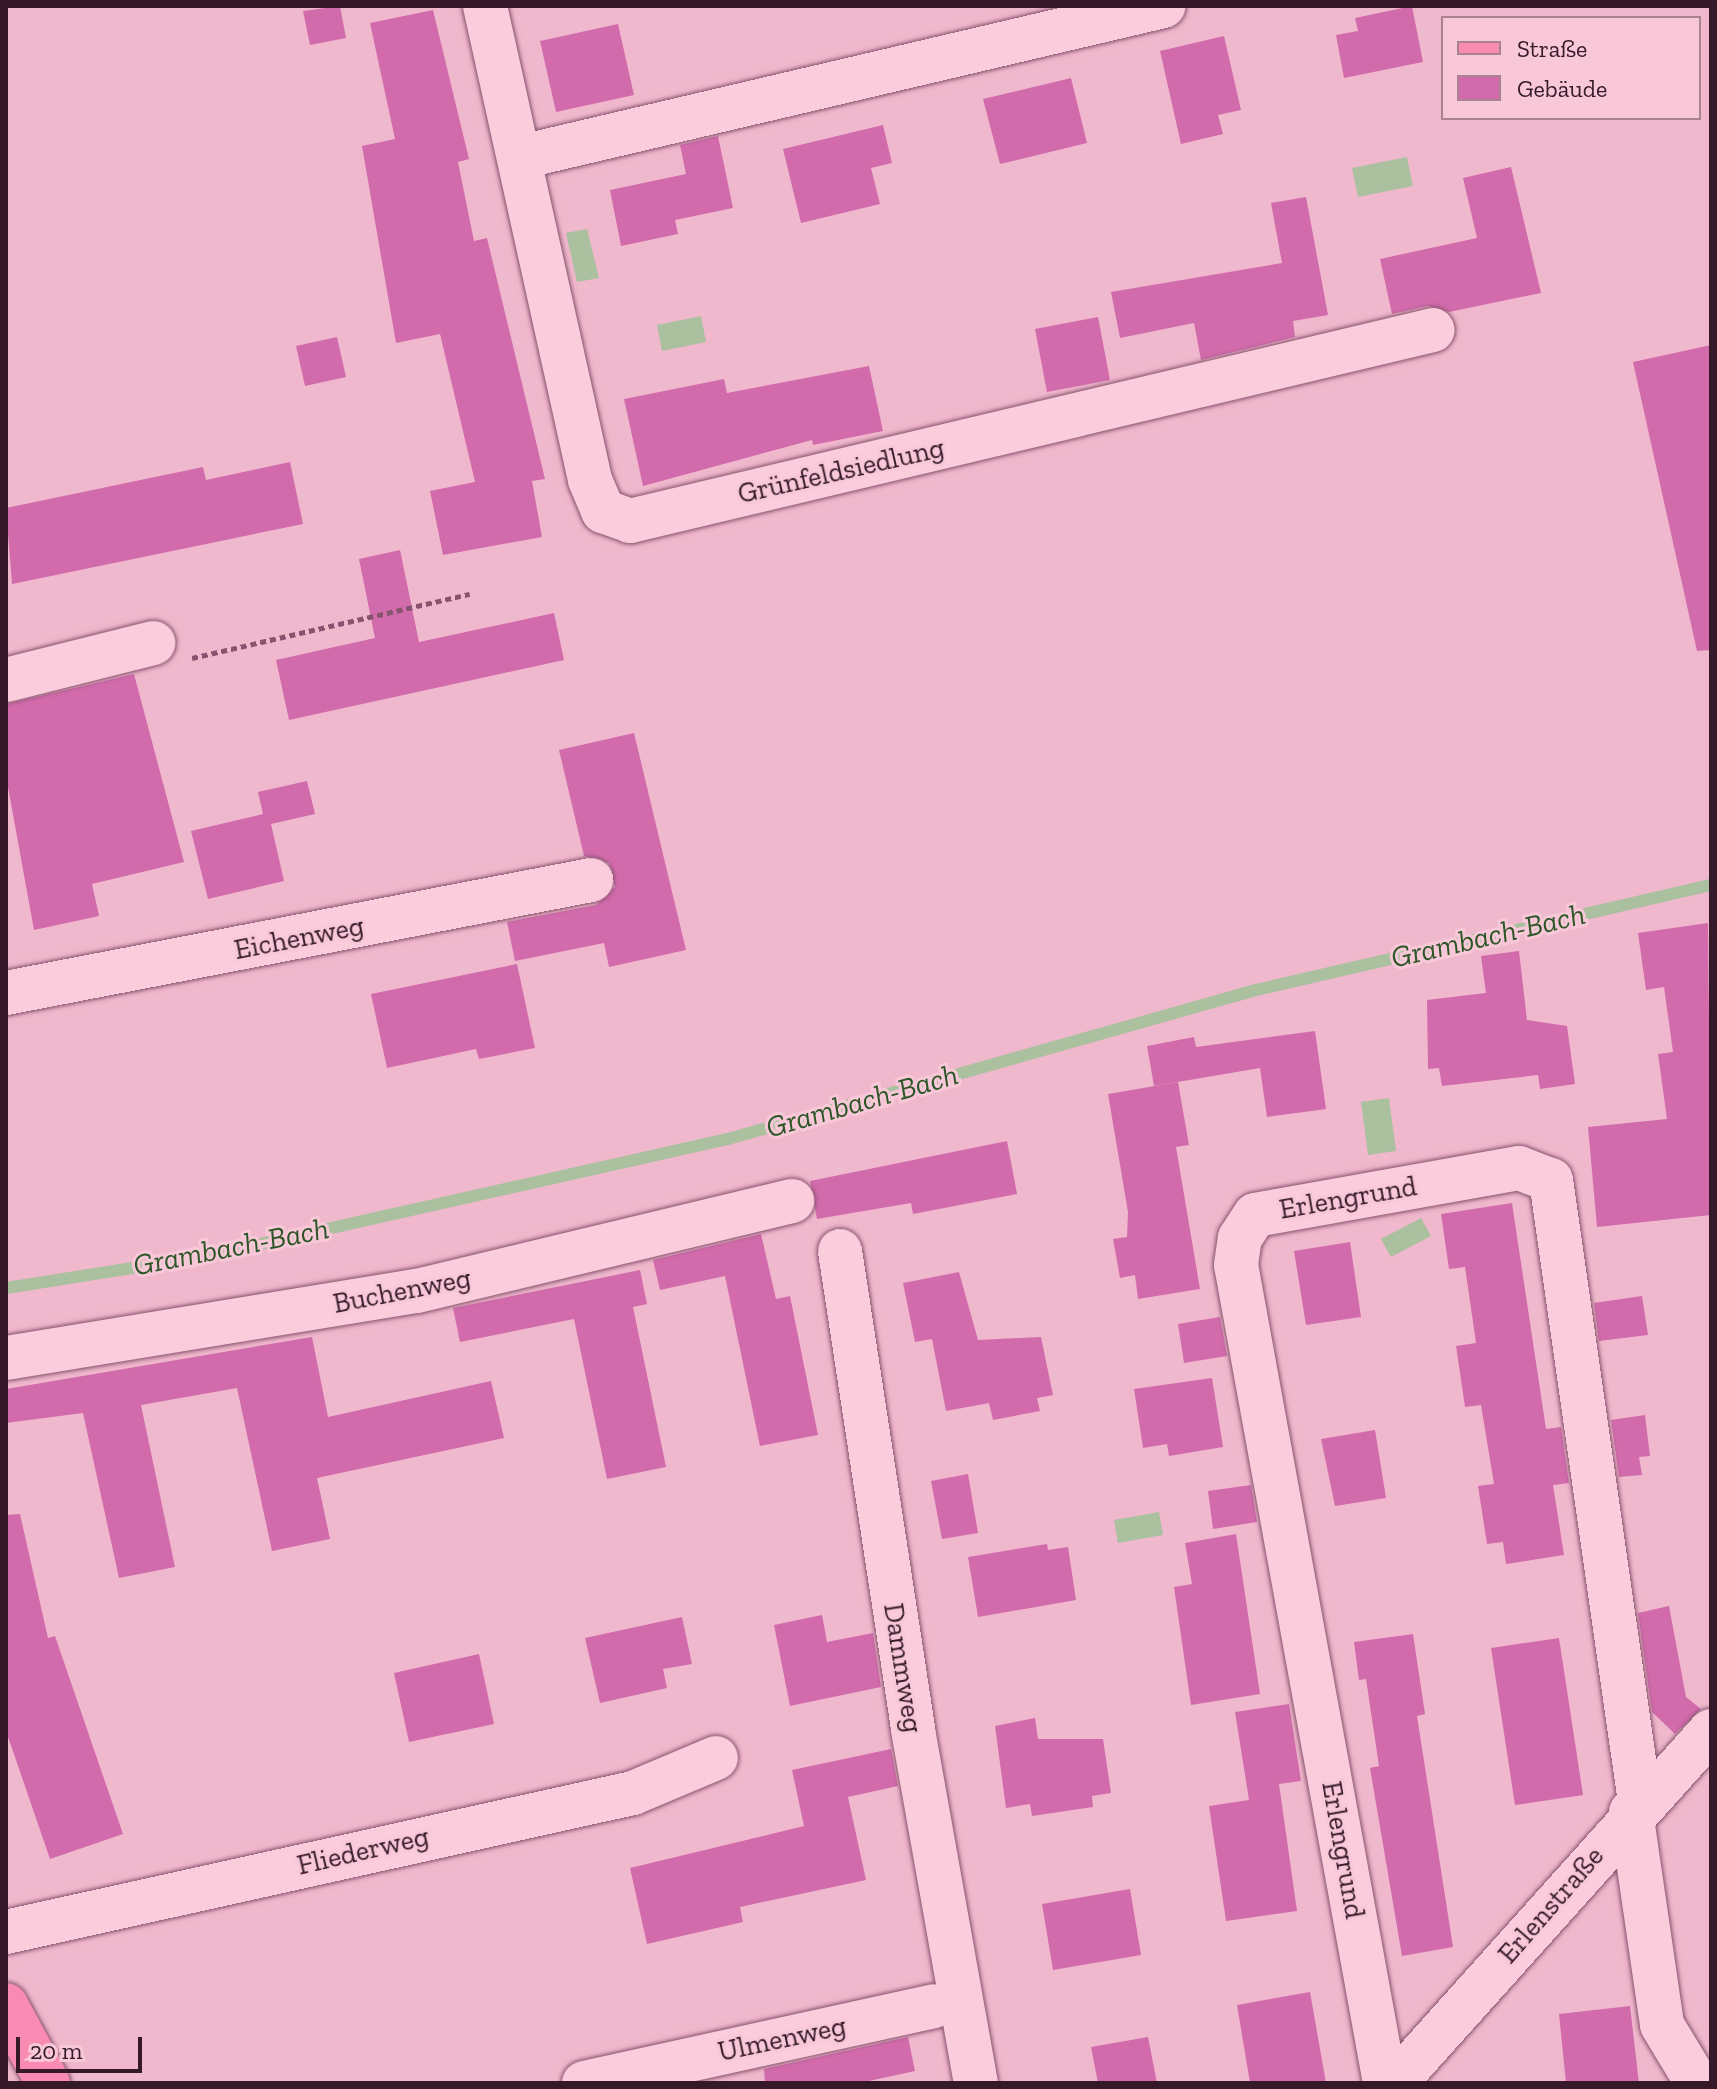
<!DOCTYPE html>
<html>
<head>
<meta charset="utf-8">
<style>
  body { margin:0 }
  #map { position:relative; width:1717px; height:2089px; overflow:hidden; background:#f0b8cc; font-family:"Zilla Slab",serif }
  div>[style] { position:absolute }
  .water>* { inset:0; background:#aac09e }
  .stream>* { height:12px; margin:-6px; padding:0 6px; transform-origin:6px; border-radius:6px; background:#aac09e }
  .building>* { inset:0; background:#d26bac }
  .path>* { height:5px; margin-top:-2.5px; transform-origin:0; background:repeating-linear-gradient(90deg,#87536e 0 6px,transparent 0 10px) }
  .roads { filter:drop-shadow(0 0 2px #87536e) drop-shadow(0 0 2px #87536e) }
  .minor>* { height:44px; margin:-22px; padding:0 22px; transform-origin:22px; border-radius:22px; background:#fbccdc }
  .major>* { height:44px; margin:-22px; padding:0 22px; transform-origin:22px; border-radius:22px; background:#f98bb3 }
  span { translate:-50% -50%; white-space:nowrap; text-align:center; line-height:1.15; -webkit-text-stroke:6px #f8c8d8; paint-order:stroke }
  .street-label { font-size:28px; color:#351929 }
  .water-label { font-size:30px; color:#2c5627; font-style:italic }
  .frame { position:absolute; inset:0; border:8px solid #351929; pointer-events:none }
  .legend { position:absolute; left:1441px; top:16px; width:260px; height:104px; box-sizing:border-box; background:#f8c8d8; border:2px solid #aa8292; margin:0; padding:10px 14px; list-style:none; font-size:24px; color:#351929 }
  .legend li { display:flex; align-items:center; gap:16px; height:40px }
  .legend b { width:40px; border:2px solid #aa8292 }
  .scale { position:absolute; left:16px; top:2037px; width:126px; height:36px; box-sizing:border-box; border:4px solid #351929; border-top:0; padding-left:10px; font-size:24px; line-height:28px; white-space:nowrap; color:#351929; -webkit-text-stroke:6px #f8c8d8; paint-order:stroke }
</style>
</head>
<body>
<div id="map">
  <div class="water">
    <i style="clip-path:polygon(1407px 157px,1413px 186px,1358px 197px,1352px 168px)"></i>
    <i style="clip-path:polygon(587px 229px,599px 278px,577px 282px,566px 233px)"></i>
    <i style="clip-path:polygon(701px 316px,706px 342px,662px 351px,657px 325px)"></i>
    <i style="clip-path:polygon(1389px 1098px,1396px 1151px,1368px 1155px,1361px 1102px)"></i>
    <i style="clip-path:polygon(1421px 1218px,1431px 1236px,1391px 1257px,1381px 1239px)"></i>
    <i style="clip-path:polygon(1159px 1512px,1163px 1535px,1118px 1543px,1114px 1520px)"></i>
  </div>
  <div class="stream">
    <i style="left:6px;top:1288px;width:204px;rotate:-9deg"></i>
    <i style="left:207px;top:1256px;width:534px;rotate:-12.66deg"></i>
    <i style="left:728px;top:1139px;width:549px;rotate:-15.76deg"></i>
    <i style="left:1256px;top:990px;width:467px;rotate:-13deg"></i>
  </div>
  <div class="building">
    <i style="clip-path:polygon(340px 6px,346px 38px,310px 45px,303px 11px)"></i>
    <i style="clip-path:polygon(1412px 6px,1423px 62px,1344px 78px,1336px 35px,1358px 31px,1355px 18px)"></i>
    <i style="clip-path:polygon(433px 10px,469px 159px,458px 162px,474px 241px,487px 238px,545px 479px,532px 481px,542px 537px,443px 555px,430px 491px,475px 482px,440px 334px,396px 343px,362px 146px,395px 139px,370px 23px)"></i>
    <i style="clip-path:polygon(618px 24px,634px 95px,556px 112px,540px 41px)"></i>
    <i style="clip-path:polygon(1224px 36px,1241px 110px,1218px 115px,1223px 134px,1181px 144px,1160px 51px)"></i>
    <i style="clip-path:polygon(1071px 78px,1087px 143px,1000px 164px,983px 99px)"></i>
    <i style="clip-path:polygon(883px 125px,892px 163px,871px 168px,880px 204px,801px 223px,783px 149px)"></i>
    <i style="clip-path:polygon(718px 136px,733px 208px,675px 220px,678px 234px,621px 246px,610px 190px,686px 174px,680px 145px)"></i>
    <i style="clip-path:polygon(1511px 167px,1541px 293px,1449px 312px,1428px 306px,1392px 314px,1380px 259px,1477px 238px,1463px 178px)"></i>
    <i style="clip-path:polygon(1306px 197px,1328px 315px,1293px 321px,1295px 337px,1201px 360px,1194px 323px,1120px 338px,1111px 292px,1282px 263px,1271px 203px)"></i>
    <i style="clip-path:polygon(1098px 317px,1110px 380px,1047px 392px,1035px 329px)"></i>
    <i style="clip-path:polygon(337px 337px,346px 377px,305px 386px,296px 346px)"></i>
    <i style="clip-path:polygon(1711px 345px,1711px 650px,1697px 651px,1633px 362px)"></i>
    <i style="clip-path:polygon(869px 366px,883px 431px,813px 445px,812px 440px,643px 486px,624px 399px,724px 379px,727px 393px)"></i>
    <i style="clip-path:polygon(290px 462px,303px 524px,12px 584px,6px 508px,203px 467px,206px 480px)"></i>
    <i style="clip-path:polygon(400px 550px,419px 642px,554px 613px,564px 660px,289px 720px,276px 660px,375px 638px,359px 559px)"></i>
    <i style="clip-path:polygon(134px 674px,184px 862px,92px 884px,99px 916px,34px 930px,6px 776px,6px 704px)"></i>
    <i style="clip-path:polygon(634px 733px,686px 950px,609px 967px,604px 943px,515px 961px,507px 922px,596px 905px,615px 887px,609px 863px,584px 856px,559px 750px)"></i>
    <i style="clip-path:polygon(307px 781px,315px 814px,271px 824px,284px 881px,208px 899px,191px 831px,263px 814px,258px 792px)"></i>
    <i style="clip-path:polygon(1708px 923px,1711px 1215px,1597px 1227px,1588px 1127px,1667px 1119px,1658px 1054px,1673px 1052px,1664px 987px,1646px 990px,1638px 933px)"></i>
    <i style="clip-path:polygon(1519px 951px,1527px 1020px,1567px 1026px,1575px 1084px,1540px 1089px,1538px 1075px,1442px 1086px,1439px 1068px,1428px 1069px,1427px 1000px,1486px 993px,1481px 956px)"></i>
    <i style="clip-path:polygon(517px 964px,535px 1048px,479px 1059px,476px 1049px,387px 1068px,371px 994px)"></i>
    <i style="clip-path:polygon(1315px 1031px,1326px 1109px,1267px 1117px,1260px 1068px,1154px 1086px,1147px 1046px,1194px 1037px,1196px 1047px)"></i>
    <i style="clip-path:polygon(1178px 1082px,1189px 1145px,1176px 1147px,1200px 1289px,1138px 1299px,1135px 1275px,1120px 1278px,1113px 1239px,1127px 1237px,1128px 1212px,1108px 1094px)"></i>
    <i style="clip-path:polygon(1007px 1141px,1017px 1194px,913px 1214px,911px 1203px,817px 1219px,810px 1181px)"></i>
    <i style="clip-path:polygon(1512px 1203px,1546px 1429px,1561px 1427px,1569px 1483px,1553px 1485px,1564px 1555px,1506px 1564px,1503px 1542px,1487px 1544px,1478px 1486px,1494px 1484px,1481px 1405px,1465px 1407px,1456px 1346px,1476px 1343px,1465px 1267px,1449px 1269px,1441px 1214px)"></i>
    <i style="clip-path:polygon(761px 1234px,776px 1299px,790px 1296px,818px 1435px,760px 1446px,725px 1276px,660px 1290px,653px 1260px)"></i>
    <i style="clip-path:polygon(1350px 1242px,1361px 1317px,1306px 1325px,1294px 1251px)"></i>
    <i style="clip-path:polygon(640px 1270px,647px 1304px,633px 1307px,666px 1467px,607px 1479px,574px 1319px,460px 1342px,453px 1308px)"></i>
    <i style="clip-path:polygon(959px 1272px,978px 1340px,1041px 1337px,1053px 1395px,1037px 1398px,1040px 1411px,993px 1420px,989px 1403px,946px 1411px,932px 1339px,915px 1342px,903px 1283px)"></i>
    <i style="clip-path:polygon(1642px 1296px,1648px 1335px,1599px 1341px,1594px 1303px)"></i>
    <i style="clip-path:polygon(1220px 1317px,1227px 1356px,1184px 1363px,1178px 1324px)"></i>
    <i style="clip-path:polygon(312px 1337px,328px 1417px,491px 1381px,504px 1438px,317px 1478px,330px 1539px,272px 1551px,237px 1388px,141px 1405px,175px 1567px,119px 1578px,83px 1413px,6px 1423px,6px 1389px)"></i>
    <i style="clip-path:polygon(1212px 1378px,1223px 1447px,1169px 1456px,1167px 1444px,1143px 1448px,1134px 1389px)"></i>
    <i style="clip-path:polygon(1645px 1415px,1650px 1456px,1639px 1457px,1642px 1475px,1619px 1477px,1611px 1420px)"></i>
    <i style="clip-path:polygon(1375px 1430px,1386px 1498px,1335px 1506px,1321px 1439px)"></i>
    <i style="clip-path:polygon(968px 1474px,978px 1533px,942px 1539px,931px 1481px)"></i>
    <i style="clip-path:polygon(1251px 1485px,1257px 1522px,1213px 1529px,1208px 1491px)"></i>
    <i style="clip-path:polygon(20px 1514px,48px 1638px,55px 1636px,123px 1834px,50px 1859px,6px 1731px,6px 1515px)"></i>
    <i style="clip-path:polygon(1236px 1534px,1260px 1694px,1191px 1705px,1174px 1587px,1192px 1584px,1185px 1543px)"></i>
    <i style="clip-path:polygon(1047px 1544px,1048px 1550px,1068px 1547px,1076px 1600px,978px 1617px,968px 1557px)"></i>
    <i style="clip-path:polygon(1669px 1606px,1686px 1697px,1701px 1709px,1675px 1734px,1652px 1712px,1638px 1613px)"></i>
    <i style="clip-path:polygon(822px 1615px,827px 1642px,873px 1633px,881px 1687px,790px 1706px,774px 1625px)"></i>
    <i style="clip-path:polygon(682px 1617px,692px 1664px,663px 1669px,667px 1688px,600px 1703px,585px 1638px)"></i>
    <i style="clip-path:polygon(1413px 1634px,1425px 1714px,1417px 1716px,1453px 1947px,1402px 1956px,1370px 1768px,1379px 1766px,1366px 1679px,1359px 1680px,1354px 1642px)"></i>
    <i style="clip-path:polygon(1559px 1638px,1583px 1795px,1515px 1805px,1491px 1648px)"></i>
    <i style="clip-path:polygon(479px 1654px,494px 1724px,409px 1742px,394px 1673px)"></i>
    <i style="clip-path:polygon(1289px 1704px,1301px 1781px,1279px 1784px,1297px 1911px,1226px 1921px,1209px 1806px,1249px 1800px,1235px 1712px)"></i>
    <i style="clip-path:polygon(1035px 1718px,1038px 1739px,1103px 1739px,1111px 1793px,1092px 1796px,1093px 1807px,1032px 1816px,1030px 1804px,1006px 1808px,995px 1726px)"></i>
    <i style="clip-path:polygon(891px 1749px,898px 1786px,848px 1797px,866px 1880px,740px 1907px,743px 1922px,647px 1944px,630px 1868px,804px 1826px,792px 1770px)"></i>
    <i style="clip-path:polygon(1130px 1889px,1141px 1955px,1053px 1970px,1042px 1904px)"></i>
    <i style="clip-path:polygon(1310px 1992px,1326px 2083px,1250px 2083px,1237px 2005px)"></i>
    <i style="clip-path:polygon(1630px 2006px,1639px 2083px,1566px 2083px,1559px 2014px)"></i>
    <i style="clip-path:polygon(908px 2037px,915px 2071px,860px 2083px,765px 2083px,764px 2069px)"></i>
    <i style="clip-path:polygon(1148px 2037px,1157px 2083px,1098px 2083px,1091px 2047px)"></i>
  </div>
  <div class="path">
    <i style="left:192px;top:658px;width:285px;rotate:-13deg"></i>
  </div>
  <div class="roads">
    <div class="minor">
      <i style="left:485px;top:6px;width:485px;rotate:77.5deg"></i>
      <i style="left:590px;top:480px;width:34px;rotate:67deg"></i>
      <i style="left:603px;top:511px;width:29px;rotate:20deg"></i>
      <i style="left:630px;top:521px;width:825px;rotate:-13.38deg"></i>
      <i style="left:521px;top:157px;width:660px;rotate:-13.22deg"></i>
      <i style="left:6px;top:680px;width:152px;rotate:-14.1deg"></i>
      <i style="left:6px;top:993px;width:596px;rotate:-10.93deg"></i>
      <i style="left:840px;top:1251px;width:485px;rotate:81.3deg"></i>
      <i style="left:913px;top:1730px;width:359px;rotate:79.9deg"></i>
      <i style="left:6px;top:1358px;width:416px;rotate:-9.3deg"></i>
      <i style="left:417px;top:1291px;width:386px;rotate:-13.5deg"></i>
      <i style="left:1631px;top:1812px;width:215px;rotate:81.7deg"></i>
      <i style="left:1662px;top:2025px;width:68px;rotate:58.9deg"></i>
      <i style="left:6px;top:1932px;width:642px;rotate:-12.5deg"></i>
      <i style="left:633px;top:1793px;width:90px;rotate:-22.9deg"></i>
      <i style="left:584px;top:2083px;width:358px;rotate:-12.4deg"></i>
      <i style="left:1385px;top:2083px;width:831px;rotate:-100.32deg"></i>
      <i style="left:1236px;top:1265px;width:27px;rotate:-82deg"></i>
      <i style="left:1240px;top:1238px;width:27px;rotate:-57deg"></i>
      <i style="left:1255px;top:1215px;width:268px;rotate:-10.1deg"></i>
      <i style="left:1519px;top:1168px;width:34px;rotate:21deg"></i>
      <i style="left:1551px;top:1180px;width:628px;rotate:81.86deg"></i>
      <i style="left:1395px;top:2083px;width:473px;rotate:-48.1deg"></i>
    </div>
    <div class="major">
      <i style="left:6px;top:2005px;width:89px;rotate:61.7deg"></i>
    </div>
  </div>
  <div class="street-label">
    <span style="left:841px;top:471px;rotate:-13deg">Grünfeldsiedlung</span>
    <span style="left:299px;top:938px;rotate:-11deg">Eichenweg</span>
    <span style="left:1348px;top:1198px;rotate:-10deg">Erlengrund</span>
    <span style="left:402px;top:1291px;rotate:-11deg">Buchenweg</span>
    <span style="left:903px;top:1668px;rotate:81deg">Dammweg</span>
    <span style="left:1343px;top:1850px;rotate:80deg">Erlengrund</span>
    <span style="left:363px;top:1851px;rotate:-13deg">Fliederweg</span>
    <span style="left:1551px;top:1905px;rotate:-49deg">Erlenstraße</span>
    <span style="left:782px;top:2039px;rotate:-12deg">Ulmenweg</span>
  </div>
  <div class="water-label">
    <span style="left:1488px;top:936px;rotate:-13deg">Grambach-Bach</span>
    <span style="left:862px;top:1101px;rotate:-16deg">Grambach-Bach</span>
    <span style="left:231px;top:1247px;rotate:-11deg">Grambach-Bach</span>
  </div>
  <div class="frame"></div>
  <ul class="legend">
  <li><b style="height:10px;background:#f98bb3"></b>Straße</li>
  <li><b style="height:22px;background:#d26bac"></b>Gebäude</li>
  </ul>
  <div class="scale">20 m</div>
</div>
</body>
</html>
